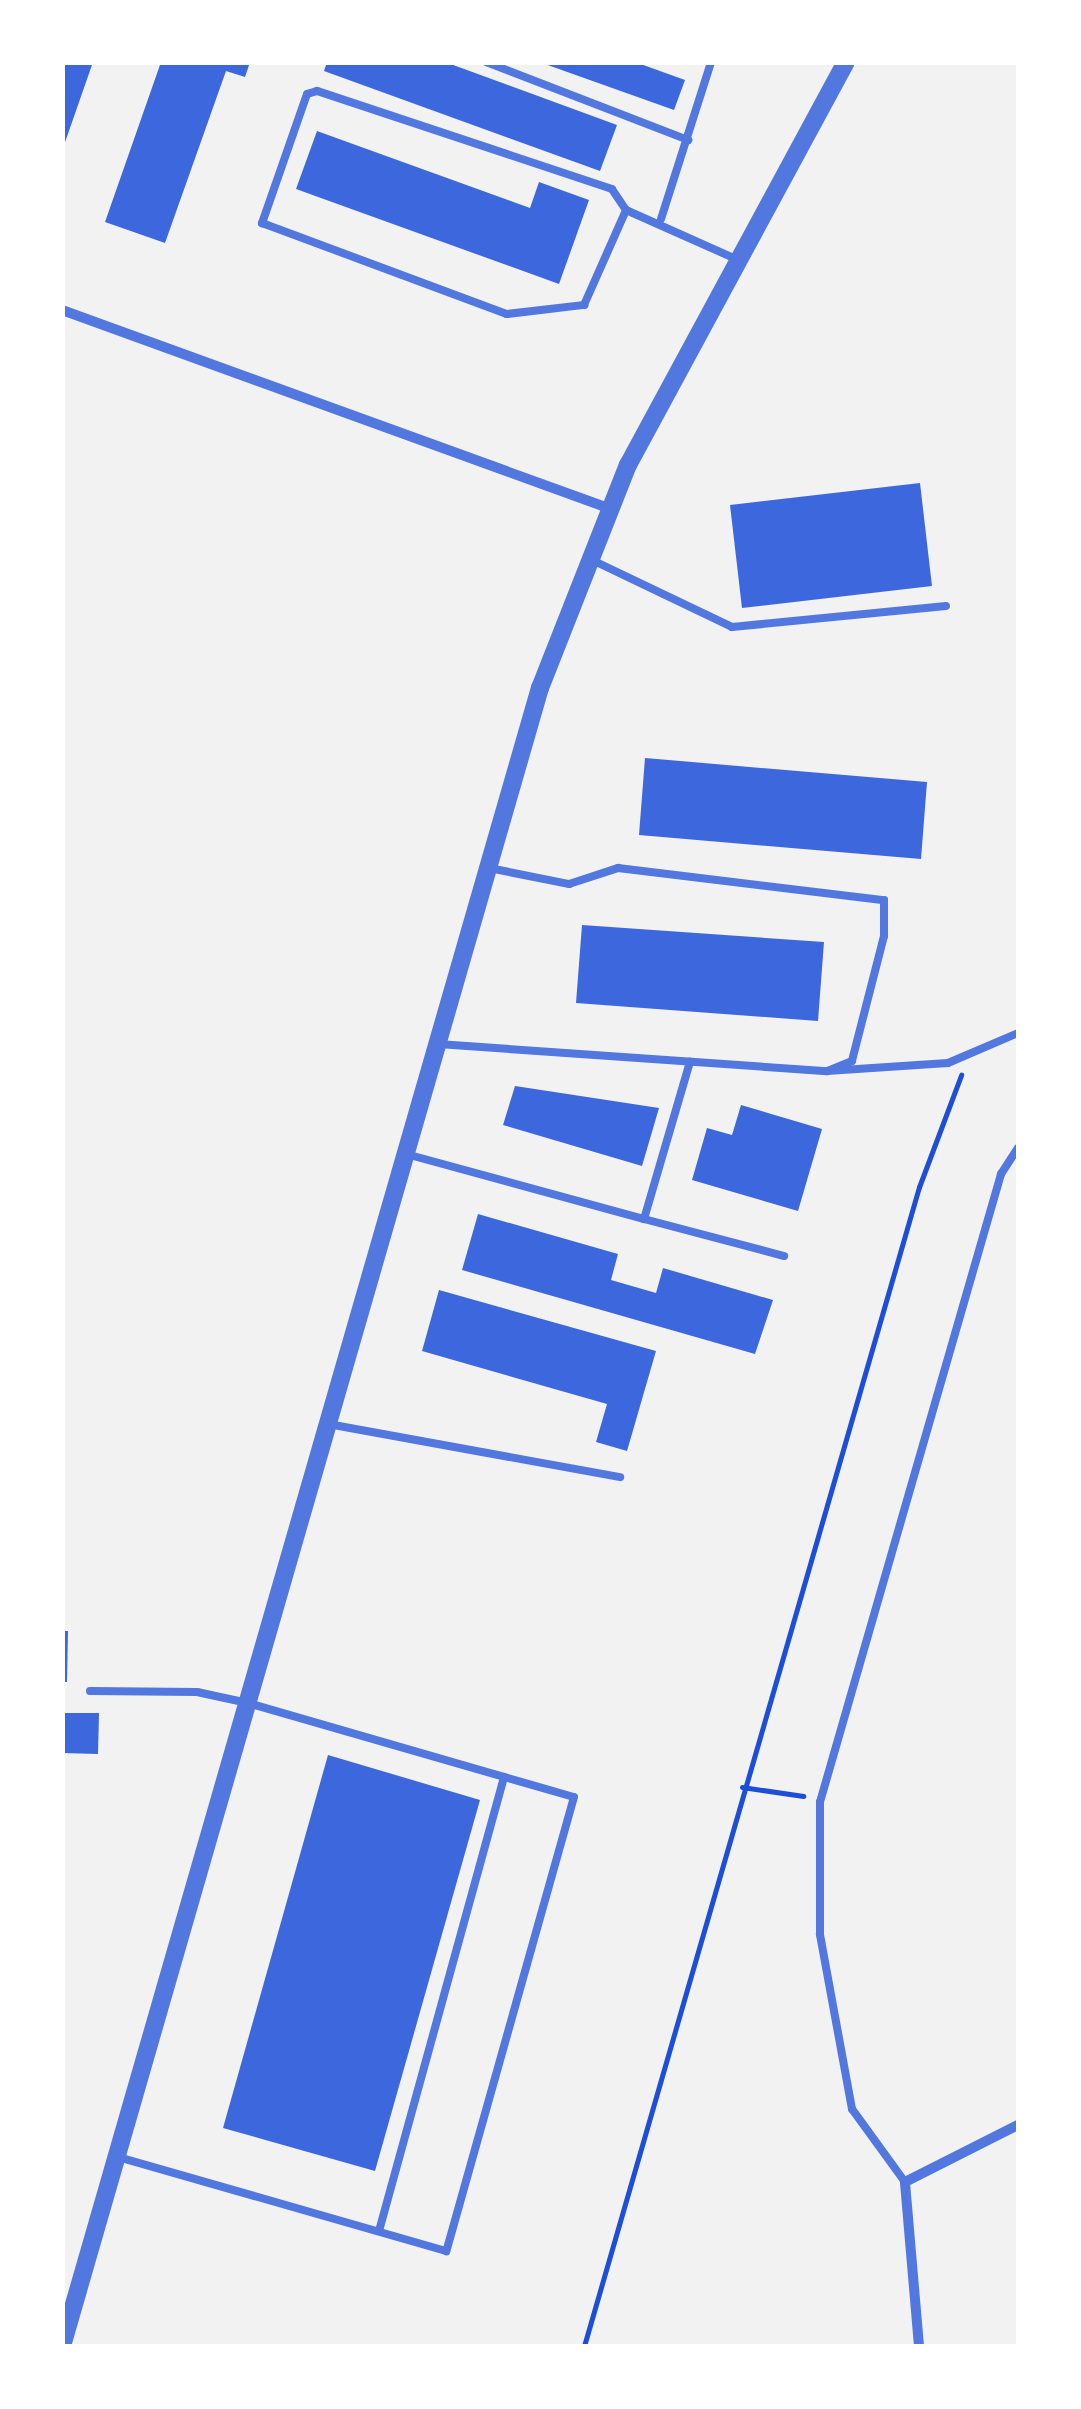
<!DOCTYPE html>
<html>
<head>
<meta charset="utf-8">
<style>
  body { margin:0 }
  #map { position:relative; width:1081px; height:2409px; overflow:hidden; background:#f2f2f2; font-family:"Roboto Serif",serif }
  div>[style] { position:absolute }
  .building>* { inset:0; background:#3d67dc }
  .path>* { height:5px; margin:-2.5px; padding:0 2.5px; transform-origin:2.5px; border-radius:2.5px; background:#1d4ed8 }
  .service>* { height:8px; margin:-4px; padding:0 4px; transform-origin:4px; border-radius:4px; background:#5277de }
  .minor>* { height:10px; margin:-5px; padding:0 5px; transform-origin:5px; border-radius:5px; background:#5277de }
  .tertiary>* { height:18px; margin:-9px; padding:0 9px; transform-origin:9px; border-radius:9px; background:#5277de }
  span { translate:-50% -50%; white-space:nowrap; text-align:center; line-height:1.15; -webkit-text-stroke:8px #fff; paint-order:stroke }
  .frame { position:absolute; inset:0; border:65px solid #fff; pointer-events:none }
</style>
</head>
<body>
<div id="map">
  <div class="building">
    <i style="clip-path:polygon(62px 62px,93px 62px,63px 148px,62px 147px)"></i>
    <i style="clip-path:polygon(161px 62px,250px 62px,245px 77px,226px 71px,165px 243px,105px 222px)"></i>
    <i style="clip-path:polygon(327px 62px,445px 62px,617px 125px,600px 171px,324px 71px)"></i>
    <i style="clip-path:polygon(635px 62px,685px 80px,674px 110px,542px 63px)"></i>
    <i style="clip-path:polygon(317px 131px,530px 208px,539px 182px,589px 200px,559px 284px,296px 189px)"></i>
    <i style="clip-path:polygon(920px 483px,932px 586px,742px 608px,730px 505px)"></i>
    <i style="clip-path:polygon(645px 758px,927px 782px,921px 859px,639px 835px)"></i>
    <i style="clip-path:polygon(582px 925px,824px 942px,818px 1021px,576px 1003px)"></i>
    <i style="clip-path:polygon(515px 1086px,659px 1108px,642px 1166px,503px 1125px)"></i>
    <i style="clip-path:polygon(741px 1105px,822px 1129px,798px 1211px,692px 1180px,707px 1128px,732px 1135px)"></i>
    <i style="clip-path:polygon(478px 1214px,618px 1254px,611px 1280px,656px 1293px,663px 1268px,773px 1300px,755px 1354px,462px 1270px)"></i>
    <i style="clip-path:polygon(439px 1290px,656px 1351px,627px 1451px,596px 1442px,607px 1404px,422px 1351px)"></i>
    <i style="clip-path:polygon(62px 1631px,68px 1631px,67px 1682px,62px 1682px)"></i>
    <i style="clip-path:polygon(62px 1713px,99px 1713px,98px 1754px,62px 1753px)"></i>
    <i style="clip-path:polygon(328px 1755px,480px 1800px,375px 2171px,223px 2128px)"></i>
  </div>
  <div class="path">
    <i style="left:742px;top:1787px;width:62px;rotate:8.4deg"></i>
    <i style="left:584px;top:2346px;width:1206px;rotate:-73.88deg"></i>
    <i style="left:919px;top:1187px;width:120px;rotate:-69.4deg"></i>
  </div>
  <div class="service">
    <i style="left:486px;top:62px;width:217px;rotate:21.1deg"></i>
    <i style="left:626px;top:210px;width:25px;rotate:-124deg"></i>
    <i style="left:612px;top:189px;width:311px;rotate:-161.6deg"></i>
    <i style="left:317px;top:91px;width:10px;rotate:163deg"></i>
    <i style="left:307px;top:94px;width:137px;rotate:109.2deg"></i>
    <i style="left:262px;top:223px;width:261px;rotate:20.4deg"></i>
    <i style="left:507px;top:314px;width:78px;rotate:-6.7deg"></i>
    <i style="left:584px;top:305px;width:104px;rotate:-66.1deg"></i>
    <i style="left:626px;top:210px;width:120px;rotate:24deg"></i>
    <i style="left:661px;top:219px;width:165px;rotate:-72.3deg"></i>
    <i style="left:592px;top:560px;width:155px;rotate:25.6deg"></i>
    <i style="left:732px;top:627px;width:215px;rotate:-5.6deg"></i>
    <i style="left:489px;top:868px;width:82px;rotate:11.3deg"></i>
    <i style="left:569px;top:884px;width:52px;rotate:-18.1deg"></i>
    <i style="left:618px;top:868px;width:268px;rotate:6.9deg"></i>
    <i style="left:884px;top:900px;width:36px;rotate:90deg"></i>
    <i style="left:884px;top:936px;width:129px;rotate:104.4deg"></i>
    <i style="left:852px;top:1061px;width:27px;rotate:158deg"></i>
    <i style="left:438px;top:1044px;width:390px;rotate:4deg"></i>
    <i style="left:827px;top:1071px;width:121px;rotate:-3.8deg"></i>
    <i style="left:948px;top:1063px;width:76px;rotate:-23.2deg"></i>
    <i style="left:406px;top:1154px;width:247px;rotate:15.3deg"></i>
    <i style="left:644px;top:1219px;width:164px;rotate:-73.7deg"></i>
    <i style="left:644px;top:1219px;width:145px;rotate:14.8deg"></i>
    <i style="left:328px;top:1424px;width:297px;rotate:10.3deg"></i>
    <i style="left:90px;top:1691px;width:107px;rotate:0.5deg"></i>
    <i style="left:197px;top:1692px;width:52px;rotate:12.2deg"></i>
    <i style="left:248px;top:1703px;width:339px;rotate:16.1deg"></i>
    <i style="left:574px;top:1797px;width:472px;rotate:105.7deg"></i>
    <i style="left:446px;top:2251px;width:338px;rotate:-164deg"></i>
    <i style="left:905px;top:2182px;width:90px;rotate:-126deg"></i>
    <i style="left:852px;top:2109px;width:178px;rotate:-100.4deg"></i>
    <i style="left:820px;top:1934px;width:132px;rotate:-90deg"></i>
    <i style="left:820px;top:1802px;width:654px;rotate:-73.92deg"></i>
    <i style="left:1001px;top:1174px;width:31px;rotate:-57deg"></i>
    <i style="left:379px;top:2231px;width:471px;rotate:-74.6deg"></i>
  </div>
  <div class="minor">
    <i style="left:62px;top:310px;width:581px;rotate:19.93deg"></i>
    <i style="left:919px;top:2346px;width:165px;rotate:-94.9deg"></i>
    <i style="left:905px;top:2182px;width:127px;rotate:-26.8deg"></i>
  </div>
  <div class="tertiary">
    <i style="left:62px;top:2346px;width:1726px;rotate:-73.92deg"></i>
    <i style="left:540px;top:688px;width:240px;rotate:-68.5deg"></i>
    <i style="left:628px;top:465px;width:458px;rotate:-61.6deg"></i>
  </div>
  <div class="frame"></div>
</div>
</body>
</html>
